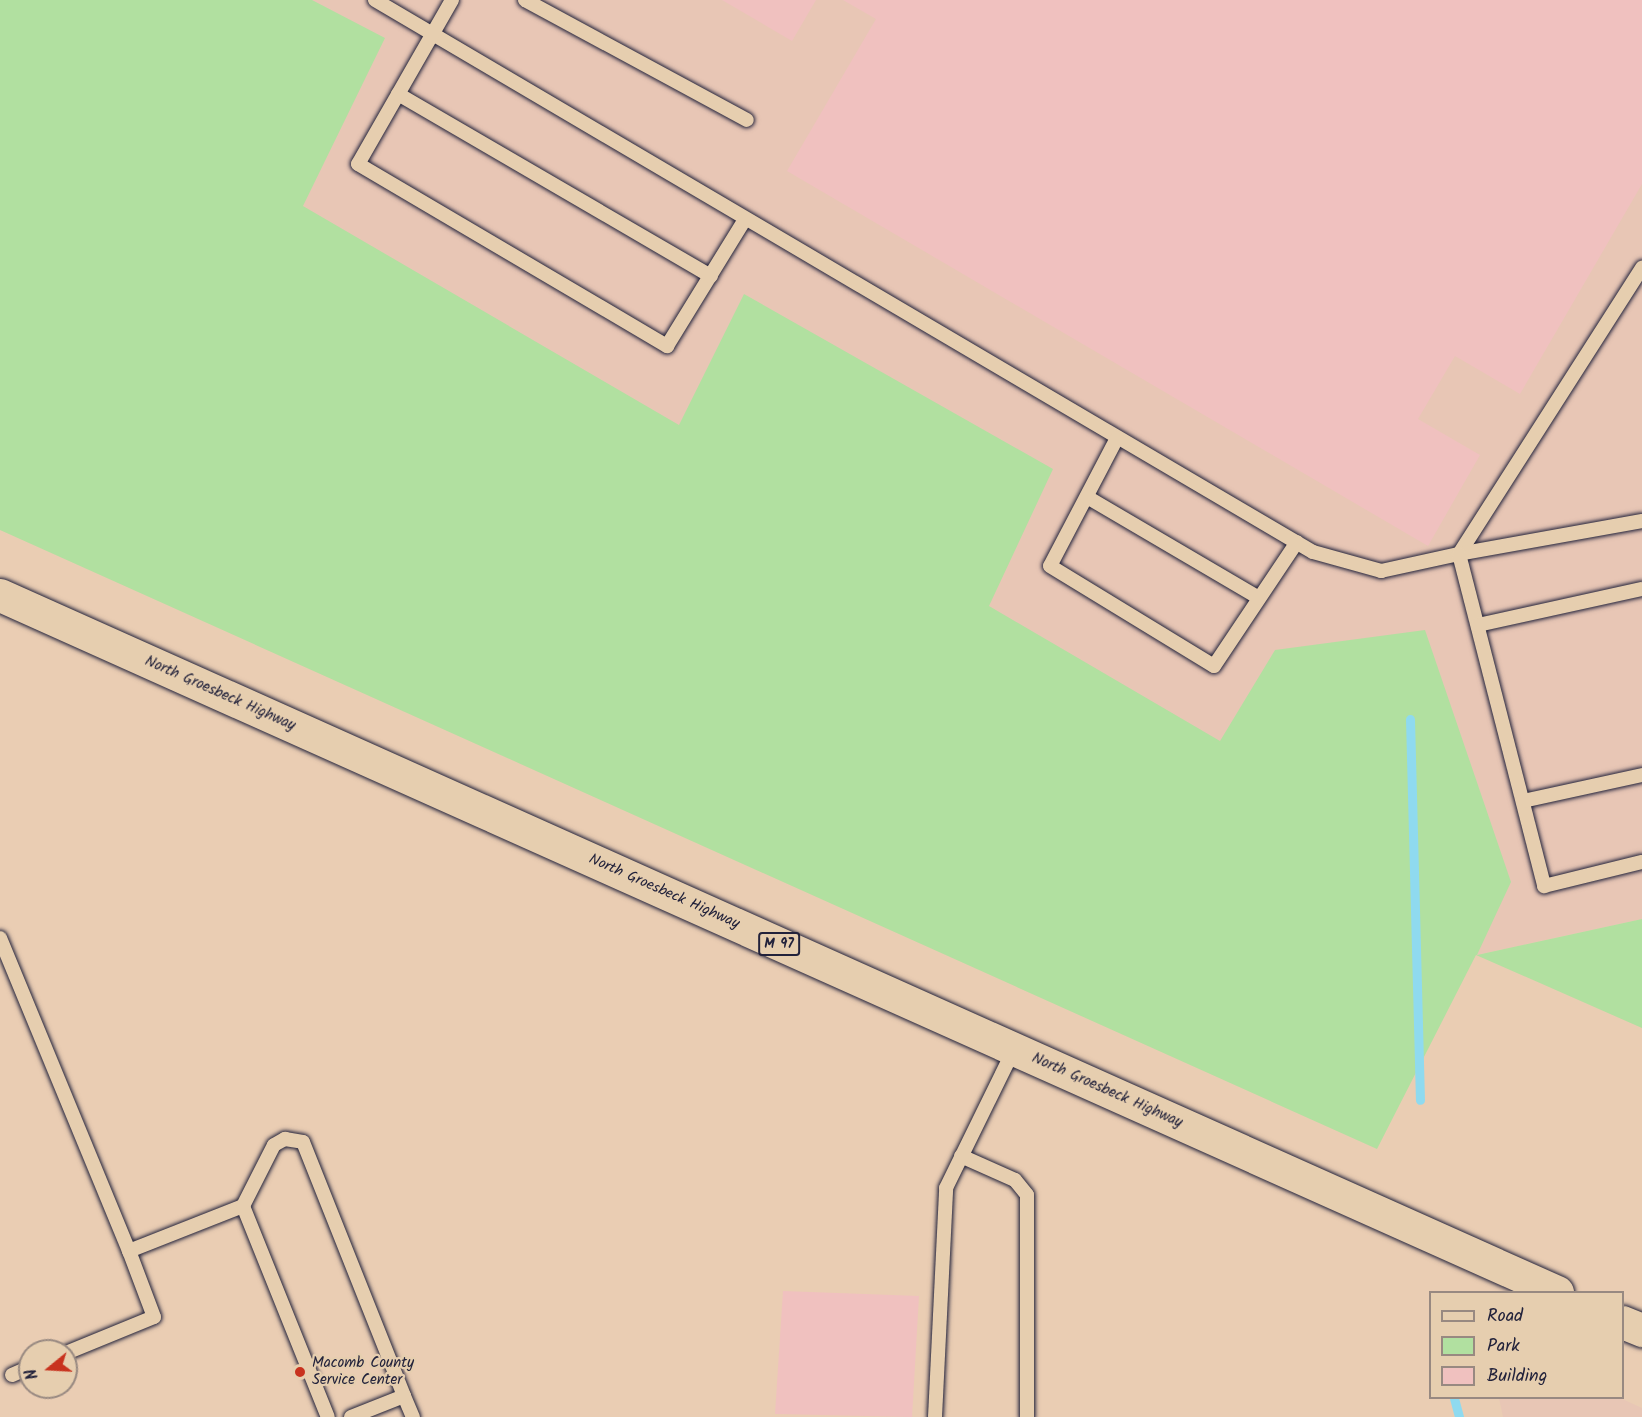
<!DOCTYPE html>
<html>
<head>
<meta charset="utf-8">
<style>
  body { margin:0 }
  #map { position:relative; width:1642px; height:1417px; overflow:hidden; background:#eacdb3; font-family:Kalam,sans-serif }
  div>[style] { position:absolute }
  .built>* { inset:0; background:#e8c6b5 }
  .green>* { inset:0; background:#b1e0a0 }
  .stream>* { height:9px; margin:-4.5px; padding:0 4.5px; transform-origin:4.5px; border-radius:4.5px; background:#8fdaef }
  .building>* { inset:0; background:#f0c1bf }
  .roads { filter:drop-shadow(0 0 2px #22223b) drop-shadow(0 0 2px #22223b) }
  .service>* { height:14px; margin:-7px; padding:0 7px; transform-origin:7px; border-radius:7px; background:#e6ceaf }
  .primary>* { height:33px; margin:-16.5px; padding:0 16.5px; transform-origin:16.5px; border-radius:16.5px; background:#e6ceaf }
  .dots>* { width:16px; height:16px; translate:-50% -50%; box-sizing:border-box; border:3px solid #e6ceaf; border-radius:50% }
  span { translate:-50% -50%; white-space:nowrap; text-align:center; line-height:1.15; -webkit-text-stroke:4.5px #e6ceaf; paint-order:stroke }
  .shield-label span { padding:2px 4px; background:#e6ceaf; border:2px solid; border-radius:4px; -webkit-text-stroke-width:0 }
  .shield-label { font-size:14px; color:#22223b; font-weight:700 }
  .street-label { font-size:15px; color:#22223b }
  .poi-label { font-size:15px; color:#22223b }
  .left { translate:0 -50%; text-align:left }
  .legend { position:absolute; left:1429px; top:1291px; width:195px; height:108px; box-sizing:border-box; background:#e6ceaf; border:2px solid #988981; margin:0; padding:8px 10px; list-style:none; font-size:18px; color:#22223b }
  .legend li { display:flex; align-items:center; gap:12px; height:30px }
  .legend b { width:30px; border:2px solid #988981 }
  .north { position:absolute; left:18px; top:1339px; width:60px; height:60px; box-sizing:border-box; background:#e6ceaf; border:2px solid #988981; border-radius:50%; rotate:252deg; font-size:16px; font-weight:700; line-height:24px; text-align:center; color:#22223b }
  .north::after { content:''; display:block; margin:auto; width:21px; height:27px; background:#c8321e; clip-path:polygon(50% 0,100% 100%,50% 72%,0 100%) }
</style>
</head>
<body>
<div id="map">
  <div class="built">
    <i style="clip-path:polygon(0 0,1642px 0,1642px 919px,1476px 955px,0 76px)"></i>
    <i style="clip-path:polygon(1499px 1398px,1620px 1398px,1642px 1408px,1642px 1417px,1503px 1417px)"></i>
  </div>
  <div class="green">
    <i style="clip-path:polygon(0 0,312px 0,385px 38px,303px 206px,679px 425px,744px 294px,1053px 469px,989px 606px,1220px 741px,1275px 650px,1425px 630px,1511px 882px,1477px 955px,1642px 919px,1642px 1028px,1476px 955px,1377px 1149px,0 530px)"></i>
  </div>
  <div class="stream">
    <i style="left:1410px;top:719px;width:381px;rotate:88.5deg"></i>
    <i style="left:1454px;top:1398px;width:20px;rotate:75deg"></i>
  </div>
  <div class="building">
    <i style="clip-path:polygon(722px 0,816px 0,792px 41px)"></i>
    <i style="clip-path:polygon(843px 0,1642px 0,1642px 184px,1520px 394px,1455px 356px,1418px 419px,1480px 455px,1428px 546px,787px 171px,876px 19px)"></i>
    <i style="clip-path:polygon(783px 1291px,919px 1296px,912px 1417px,775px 1414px)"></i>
  </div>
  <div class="roads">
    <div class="service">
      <i style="left:375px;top:0;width:1088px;rotate:30.48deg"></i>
      <i style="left:1313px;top:552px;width:71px;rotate:15.6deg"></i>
      <i style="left:1381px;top:571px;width:80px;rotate:-12.3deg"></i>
      <i style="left:1459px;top:554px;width:340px;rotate:-57.4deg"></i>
      <i style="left:452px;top:0;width:189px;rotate:119.8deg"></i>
      <i style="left:358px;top:164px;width:359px;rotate:30.5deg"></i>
      <i style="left:667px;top:346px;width:147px;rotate:-58.4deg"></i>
      <i style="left:525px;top:0;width:252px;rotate:28.4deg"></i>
      <i style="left:398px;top:94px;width:362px;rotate:30.2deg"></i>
      <i style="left:1117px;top:438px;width:144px;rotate:117.6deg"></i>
      <i style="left:1050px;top:566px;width:192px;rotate:31.4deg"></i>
      <i style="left:1214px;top:666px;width:149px;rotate:-56.2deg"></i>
      <i style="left:1087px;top:497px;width:199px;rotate:30.4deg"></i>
      <i style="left:1642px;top:521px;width:186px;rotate:169.8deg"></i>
      <i style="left:1459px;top:554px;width:343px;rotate:75.6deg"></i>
      <i style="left:1544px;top:886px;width:101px;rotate:-13.8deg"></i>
      <i style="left:1478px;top:625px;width:168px;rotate:-12.4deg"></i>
      <i style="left:1523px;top:801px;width:122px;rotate:-12.3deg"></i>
      <i style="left:0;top:938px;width:339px;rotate:67.6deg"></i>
      <i style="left:129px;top:1251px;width:123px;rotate:-21.5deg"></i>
      <i style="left:243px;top:1206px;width:227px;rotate:68.1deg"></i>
      <i style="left:961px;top:1156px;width:59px;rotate:24deg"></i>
      <i style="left:1015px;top:1180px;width:19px;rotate:51deg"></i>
      <i style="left:1027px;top:1195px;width:222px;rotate:90deg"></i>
      <i style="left:243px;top:1206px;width:68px;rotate:-63.1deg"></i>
      <i style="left:274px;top:1145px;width:13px;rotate:-29deg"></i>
      <i style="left:285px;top:1139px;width:18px;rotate:9deg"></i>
      <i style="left:303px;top:1142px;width:273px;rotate:68.3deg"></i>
      <i style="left:66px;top:1353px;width:95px;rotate:-22.2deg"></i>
      <i style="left:154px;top:1317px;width:71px;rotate:-110.7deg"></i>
      <i style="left:12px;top:1375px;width:20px;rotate:-24deg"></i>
      <i style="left:351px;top:1417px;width:57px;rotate:-21.6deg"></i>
      <i style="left:404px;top:1396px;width:23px;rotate:67deg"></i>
      <i style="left:935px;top:1417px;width:229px;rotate:-87.2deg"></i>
      <i style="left:946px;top:1188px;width:155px;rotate:-63.9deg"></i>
    </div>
    <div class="primary">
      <i style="left:0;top:595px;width:1706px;rotate:24.12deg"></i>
      <i style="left:1622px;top:1322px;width:22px;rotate:22deg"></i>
    </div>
  </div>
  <div class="dots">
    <i style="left:300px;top:1372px;background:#c8321e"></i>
  </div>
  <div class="shield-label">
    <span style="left:779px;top:944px">M 97</span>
  </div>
  <div class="street-label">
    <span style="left:220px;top:694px;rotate:24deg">North Groesbeck Highway</span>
    <span style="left:664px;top:892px;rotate:24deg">North Groesbeck Highway</span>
    <span style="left:1107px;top:1091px;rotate:24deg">North Groesbeck Highway</span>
  </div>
  <div class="poi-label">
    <span class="left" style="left:312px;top:1372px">Macomb County<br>Service Center</span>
  </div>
  <ul class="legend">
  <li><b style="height:8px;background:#e6ceaf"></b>Road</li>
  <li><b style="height:16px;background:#b1e0a0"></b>Park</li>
  <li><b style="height:16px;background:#f0c1bf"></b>Building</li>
  </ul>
  <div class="north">N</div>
</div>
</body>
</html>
